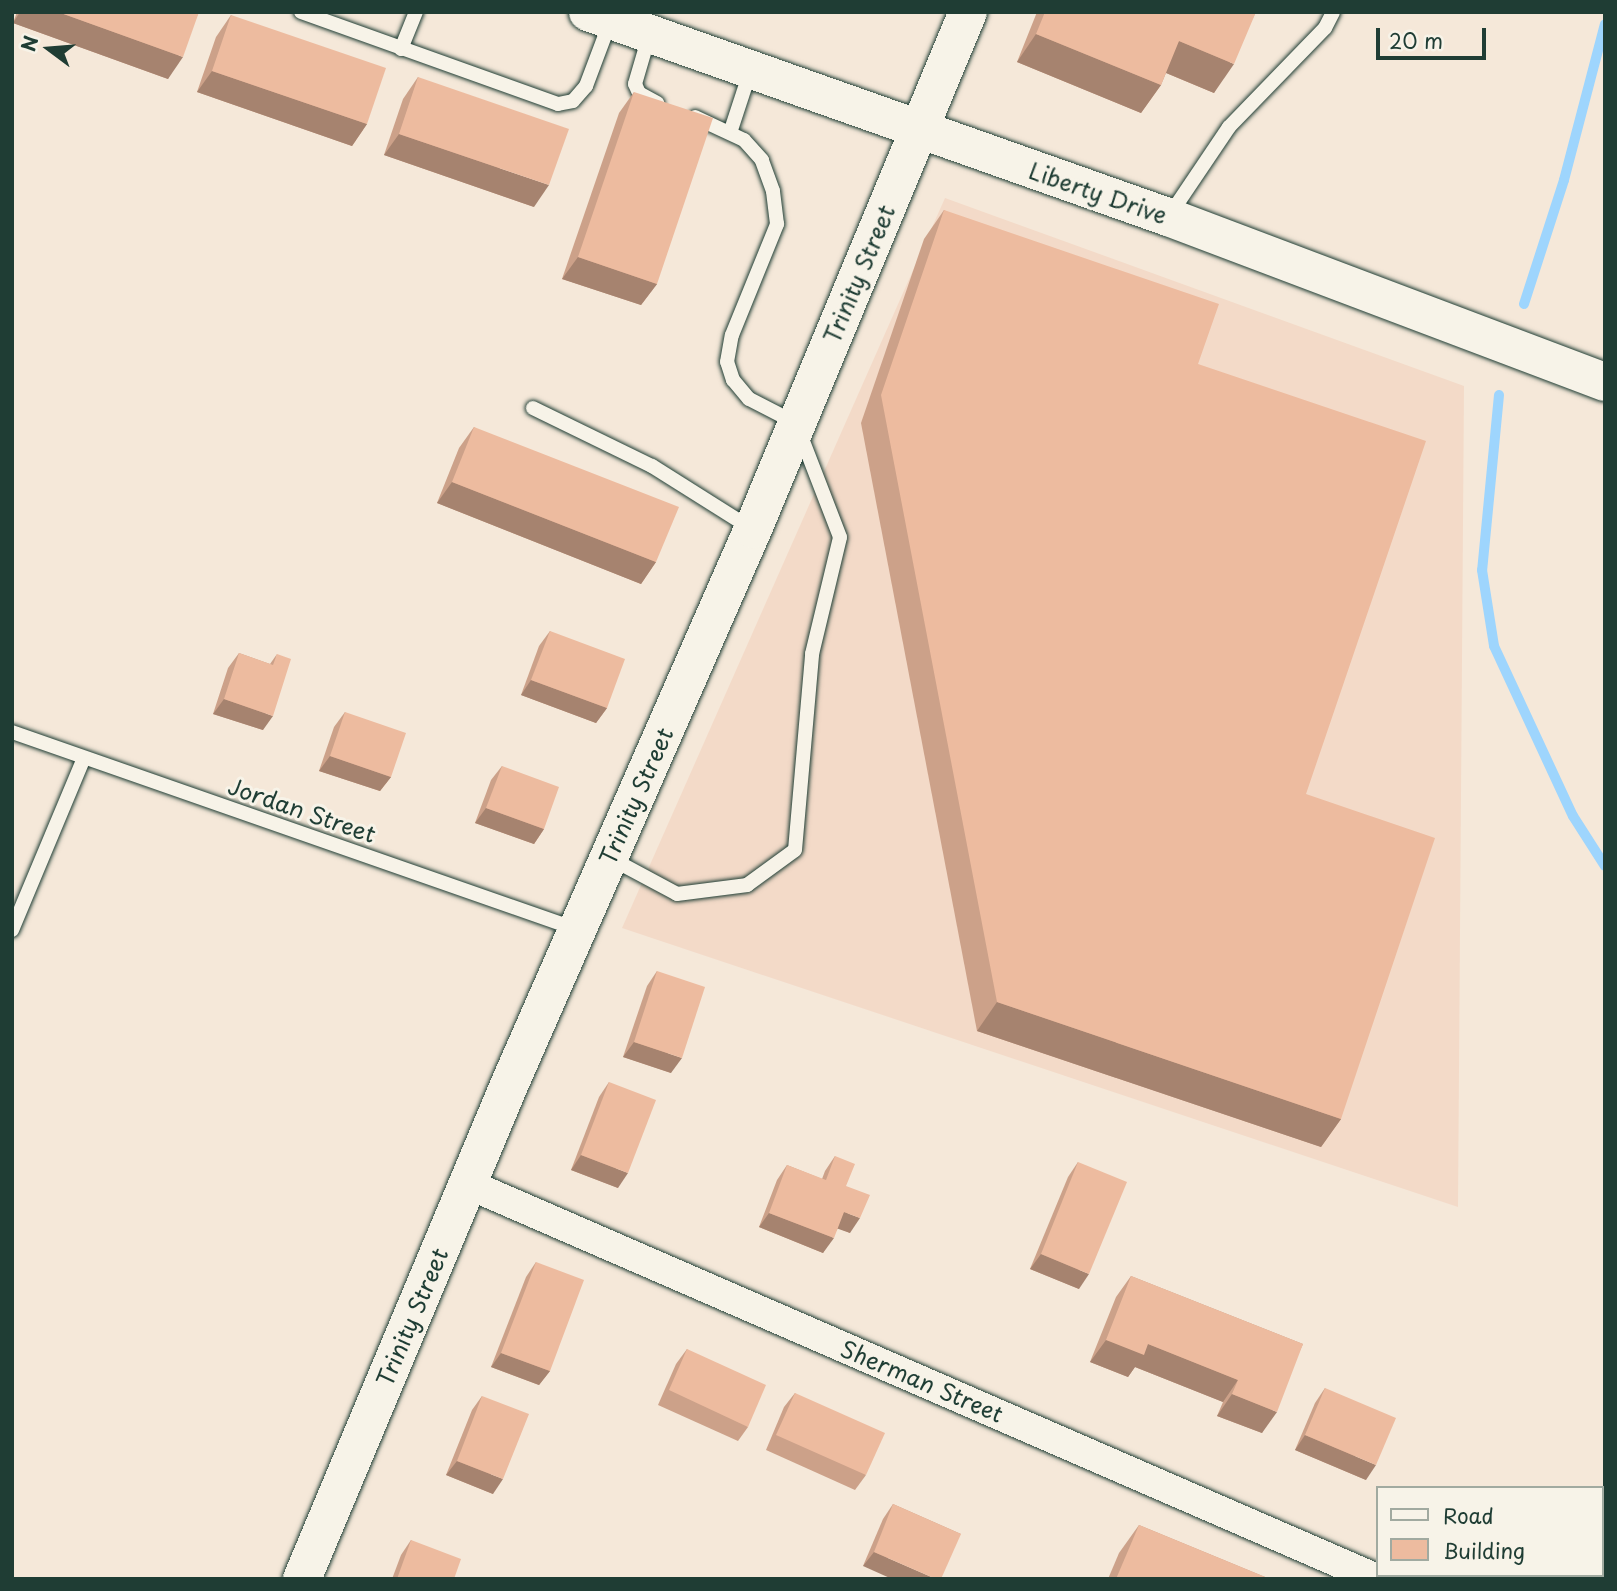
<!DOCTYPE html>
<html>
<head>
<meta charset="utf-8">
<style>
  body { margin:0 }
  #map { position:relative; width:1617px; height:1591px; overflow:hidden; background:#f5e8d9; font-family:"Playpen Sans",sans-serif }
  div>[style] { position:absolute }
  .built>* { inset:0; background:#f3dac8 }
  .stream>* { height:10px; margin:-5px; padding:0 5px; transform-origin:5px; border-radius:5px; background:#9ed5fd }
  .roads { filter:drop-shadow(0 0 2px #1f3d34) drop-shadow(0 0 2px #1f3d34) }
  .lane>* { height:14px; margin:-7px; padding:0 7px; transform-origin:7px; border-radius:7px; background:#f7f3e8 }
  .street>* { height:30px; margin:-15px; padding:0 15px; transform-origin:15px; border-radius:15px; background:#f7f3e8 }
  .secondary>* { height:38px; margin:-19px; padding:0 19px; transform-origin:19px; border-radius:19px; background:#f7f3e8 }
  .wall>* { inset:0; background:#cca189 }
  .shaded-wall>* { inset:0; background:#a6836f }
  .building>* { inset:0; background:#edbb9f }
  span { translate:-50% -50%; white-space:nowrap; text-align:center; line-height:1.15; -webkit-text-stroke:6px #f7f3e8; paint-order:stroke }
  .street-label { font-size:23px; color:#1f3d34 }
  .frame { position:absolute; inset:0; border:14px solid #1f3d34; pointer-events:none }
  .legend { position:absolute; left:1376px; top:1486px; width:228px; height:91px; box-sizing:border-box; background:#f7f3e8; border:2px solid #a1aaa0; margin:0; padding:9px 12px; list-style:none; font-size:21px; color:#1f3d34 }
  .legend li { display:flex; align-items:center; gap:14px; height:35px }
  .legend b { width:35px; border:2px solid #a1aaa0 }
  .north { position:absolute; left:14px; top:14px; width:70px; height:70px; -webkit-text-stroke:5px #f7f3e8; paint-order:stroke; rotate:286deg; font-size:19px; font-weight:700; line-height:28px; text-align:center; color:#1f3d34 }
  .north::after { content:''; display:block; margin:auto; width:24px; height:32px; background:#1f3d34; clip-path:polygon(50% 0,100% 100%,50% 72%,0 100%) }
  .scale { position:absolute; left:1376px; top:28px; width:110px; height:32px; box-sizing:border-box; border:4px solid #1f3d34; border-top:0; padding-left:9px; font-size:21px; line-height:24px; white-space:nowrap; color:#1f3d34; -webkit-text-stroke:5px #f7f3e8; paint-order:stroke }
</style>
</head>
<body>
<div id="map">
  <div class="built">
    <i style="clip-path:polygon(945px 198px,1464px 386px,1458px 1207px,622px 928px)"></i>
  </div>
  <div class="stream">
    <i style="left:1524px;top:304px;width:130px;rotate:-72.1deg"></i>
    <i style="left:1564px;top:180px;width:161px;rotate:-75.3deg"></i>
    <i style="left:1499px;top:395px;width:176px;rotate:95.5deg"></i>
    <i style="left:1482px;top:570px;width:77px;rotate:81deg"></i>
    <i style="left:1494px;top:646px;width:187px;rotate:65.1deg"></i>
    <i style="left:1573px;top:816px;width:59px;rotate:57.4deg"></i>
  </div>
  <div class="roads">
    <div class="lane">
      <i style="left:301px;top:12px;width:273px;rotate:19.7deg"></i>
      <i style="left:558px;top:104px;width:15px;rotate:-11deg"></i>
      <i style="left:573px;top:101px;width:20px;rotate:-49deg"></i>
      <i style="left:586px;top:86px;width:68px;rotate:-69.4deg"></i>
      <i style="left:649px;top:36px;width:50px;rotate:106.3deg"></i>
      <i style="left:635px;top:84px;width:10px;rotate:66deg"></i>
      <i style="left:639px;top:93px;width:21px;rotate:29deg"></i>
      <i style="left:401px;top:49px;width:40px;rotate:-68deg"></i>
      <i style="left:731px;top:130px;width:61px;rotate:-71.9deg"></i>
      <i style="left:1169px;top:216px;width:107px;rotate:-56deg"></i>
      <i style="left:1229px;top:127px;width:138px;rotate:-45.9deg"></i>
      <i style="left:1325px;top:28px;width:18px;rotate:-63deg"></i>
      <i style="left:533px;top:408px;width:132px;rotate:26deg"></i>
      <i style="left:652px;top:466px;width:118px;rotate:32.2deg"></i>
      <i style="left:12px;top:732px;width:597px;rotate:19.25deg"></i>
      <i style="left:610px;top:858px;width:76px;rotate:28.2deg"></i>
      <i style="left:677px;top:894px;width:71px;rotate:-7.3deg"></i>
      <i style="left:747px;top:885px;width:59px;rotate:-36.1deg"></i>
      <i style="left:795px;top:850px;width:197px;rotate:-85deg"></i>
      <i style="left:812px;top:654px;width:120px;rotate:-76.5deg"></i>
      <i style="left:840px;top:537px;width:122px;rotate:-111.1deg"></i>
      <i style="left:796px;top:423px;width:53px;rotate:-152.9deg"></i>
      <i style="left:749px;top:399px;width:25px;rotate:-130deg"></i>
      <i style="left:733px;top:380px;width:19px;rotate:-108deg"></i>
      <i style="left:727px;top:362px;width:27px;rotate:-80deg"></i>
      <i style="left:732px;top:335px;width:120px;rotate:-67.9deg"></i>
      <i style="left:777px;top:224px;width:33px;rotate:-97deg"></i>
      <i style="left:773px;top:191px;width:33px;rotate:-110deg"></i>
      <i style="left:762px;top:160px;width:27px;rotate:-132deg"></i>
      <i style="left:744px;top:140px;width:54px;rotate:-154.9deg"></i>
      <i style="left:12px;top:930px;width:186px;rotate:-67.3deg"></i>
    </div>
    <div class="street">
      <i style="left:468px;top:1184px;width:991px;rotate:23.49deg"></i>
    </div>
    <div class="secondary">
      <i style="left:588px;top:12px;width:615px;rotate:19.47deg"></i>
      <i style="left:1168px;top:217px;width:467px;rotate:20.7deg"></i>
      <i style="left:302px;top:1579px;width:538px;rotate:-67.25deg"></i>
      <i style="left:510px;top:1083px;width:605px;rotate:-66.32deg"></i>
      <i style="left:753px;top:529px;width:560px;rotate:-67.42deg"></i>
    </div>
  </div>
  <div class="wall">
    <i style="clip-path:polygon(17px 12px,199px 12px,168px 79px,13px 23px)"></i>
    <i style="clip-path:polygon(1037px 12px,1256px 12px,1214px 93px,1166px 73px,1161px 85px,1141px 113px,1017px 62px)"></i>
    <i style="clip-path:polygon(231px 15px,367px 124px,352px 146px,197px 92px,216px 37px)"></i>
    <i style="clip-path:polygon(418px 77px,534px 207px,384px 155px,403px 99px)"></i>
    <i style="clip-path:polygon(634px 92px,657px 284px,641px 305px,562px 279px,619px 113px)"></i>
    <i style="clip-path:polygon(944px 210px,1198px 364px,1306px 794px,1341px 1119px,1321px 1147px,977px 1031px,861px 423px,924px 239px)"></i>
    <i style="clip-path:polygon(474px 427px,656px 562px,641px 584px,437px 503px,459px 448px)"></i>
    <i style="clip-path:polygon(550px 631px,607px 708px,596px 723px,521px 695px,539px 646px)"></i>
    <i style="clip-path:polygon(239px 653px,270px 664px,277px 654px,263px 730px,213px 714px,228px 668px)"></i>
    <i style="clip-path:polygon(345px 712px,391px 777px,380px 791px,319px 771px,334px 727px)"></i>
    <i style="clip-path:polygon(502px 766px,544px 829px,534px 844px,475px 823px,491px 780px)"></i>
    <i style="clip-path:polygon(657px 971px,671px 1073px,623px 1057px,647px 986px)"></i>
    <i style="clip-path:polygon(609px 1082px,618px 1188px,571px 1170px,599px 1097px)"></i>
    <i style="clip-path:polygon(835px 1156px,846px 1186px,850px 1233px,838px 1228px,823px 1253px,759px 1227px,777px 1180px,787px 1165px,822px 1179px,825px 1171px)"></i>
    <i style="clip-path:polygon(1078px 1162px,1079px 1289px,1030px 1269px,1068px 1177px)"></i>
    <i style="clip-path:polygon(536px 1262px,550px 1371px,539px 1385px,491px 1367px,526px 1277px)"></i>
    <i style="clip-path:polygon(1131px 1276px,1303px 1344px,1262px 1433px,1217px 1416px,1223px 1402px,1135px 1367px,1128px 1377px,1090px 1362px,1116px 1297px)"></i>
    <i style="clip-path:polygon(687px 1349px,748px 1427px,738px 1441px,658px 1405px,676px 1364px)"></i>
    <i style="clip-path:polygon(1325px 1388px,1366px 1480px,1295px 1450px,1315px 1403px)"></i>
    <i style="clip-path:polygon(795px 1393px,866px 1475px,855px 1490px,766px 1450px,784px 1407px)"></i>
    <i style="clip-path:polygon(482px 1396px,493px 1494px,446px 1475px,472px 1410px)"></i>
    <i style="clip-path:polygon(893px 1504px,961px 1534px,863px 1566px,883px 1519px)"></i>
    <i style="clip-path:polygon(1139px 1525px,1270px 1579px,1108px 1579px,1119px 1553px)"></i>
    <i style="clip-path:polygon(411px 1540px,454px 1579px,392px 1579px,401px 1555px)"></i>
  </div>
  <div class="shaded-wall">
    <i style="clip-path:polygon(20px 12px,58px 12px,183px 57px,168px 79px,13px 23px)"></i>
    <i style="clip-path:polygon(1036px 34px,1161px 85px,1141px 113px,1017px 62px)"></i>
    <i style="clip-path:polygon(1179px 41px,1234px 64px,1214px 93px,1159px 70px)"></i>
    <i style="clip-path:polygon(212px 71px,367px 124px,352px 146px,197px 92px)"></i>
    <i style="clip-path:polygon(399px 134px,549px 185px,534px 207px,384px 155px)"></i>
    <i style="clip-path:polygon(578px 257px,657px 284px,641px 305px,562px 279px)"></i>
    <i style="clip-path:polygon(452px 482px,656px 562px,641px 584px,437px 503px)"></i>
    <i style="clip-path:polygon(531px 680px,607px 708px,596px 723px,521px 695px)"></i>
    <i style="clip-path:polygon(224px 699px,273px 716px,263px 730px,213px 714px)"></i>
    <i style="clip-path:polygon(330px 756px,391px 777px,380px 791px,319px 771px)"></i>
    <i style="clip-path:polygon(486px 808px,544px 829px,534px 844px,475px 823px)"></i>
    <i style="clip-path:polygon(997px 1002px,1341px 1119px,1321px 1147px,977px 1031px)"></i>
    <i style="clip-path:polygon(634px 1042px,682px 1058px,671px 1073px,623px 1057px)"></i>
    <i style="clip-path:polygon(581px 1155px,628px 1173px,618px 1188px,571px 1170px)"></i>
    <i style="clip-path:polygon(844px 1212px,860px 1218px,850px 1233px,833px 1227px)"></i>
    <i style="clip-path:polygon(769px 1213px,834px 1238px,823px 1253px,759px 1227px)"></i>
    <i style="clip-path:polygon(1041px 1254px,1089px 1274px,1079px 1289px,1030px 1269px)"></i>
    <i style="clip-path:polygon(1106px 1340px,1148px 1344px,1238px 1380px,1223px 1402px,1135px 1367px,1128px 1377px,1090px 1362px)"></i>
    <i style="clip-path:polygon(501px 1353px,550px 1371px,539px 1385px,491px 1367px)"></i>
    <i style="clip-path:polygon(1232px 1394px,1277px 1412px,1262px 1433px,1217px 1416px)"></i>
    <i style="clip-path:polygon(1305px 1435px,1376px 1465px,1366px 1480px,1295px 1450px)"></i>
    <i style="clip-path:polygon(457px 1461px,503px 1479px,493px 1494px,446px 1475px)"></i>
    <i style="clip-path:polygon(874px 1552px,936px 1579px,892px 1579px,863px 1566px)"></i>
  </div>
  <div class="building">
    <i style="clip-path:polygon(58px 12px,199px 12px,183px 57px)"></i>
    <i style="clip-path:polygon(1045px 12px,1256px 12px,1234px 64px,1179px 41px,1161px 85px,1036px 34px)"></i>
    <i style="clip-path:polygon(231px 15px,386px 68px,367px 124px,212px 71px)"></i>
    <i style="clip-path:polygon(418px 77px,569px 129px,549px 185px,399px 134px)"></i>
    <i style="clip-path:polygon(634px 92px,713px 118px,657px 284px,578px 257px)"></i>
    <i style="clip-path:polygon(944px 210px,1219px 304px,1198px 364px,1426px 441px,1306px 794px,1435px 838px,1341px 1119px,997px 1002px,881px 395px)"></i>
    <i style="clip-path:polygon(474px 427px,679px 507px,656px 562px,452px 482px)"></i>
    <i style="clip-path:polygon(550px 631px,625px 659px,607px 708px,531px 680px)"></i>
    <i style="clip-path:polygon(239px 653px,273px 665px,277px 654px,291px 659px,273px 716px,224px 699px)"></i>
    <i style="clip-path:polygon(345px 712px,406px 733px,391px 777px,330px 756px)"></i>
    <i style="clip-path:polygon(502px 766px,559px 787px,544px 829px,486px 808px)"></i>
    <i style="clip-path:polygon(657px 971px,705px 987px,682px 1058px,634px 1042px)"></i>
    <i style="clip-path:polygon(609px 1082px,656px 1100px,628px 1173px,581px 1155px)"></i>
    <i style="clip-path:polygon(835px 1156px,855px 1164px,846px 1186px,870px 1195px,860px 1218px,844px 1212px,834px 1238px,769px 1213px,787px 1165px,826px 1180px)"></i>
    <i style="clip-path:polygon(1078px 1162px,1127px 1182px,1089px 1274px,1041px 1254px)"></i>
    <i style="clip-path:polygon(536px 1262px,584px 1280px,550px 1371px,501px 1353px)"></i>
    <i style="clip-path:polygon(1131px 1276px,1303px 1344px,1277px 1412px,1232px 1394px,1238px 1380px,1148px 1344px,1144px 1355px,1106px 1340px)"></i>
    <i style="clip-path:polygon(687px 1349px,766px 1385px,748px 1427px,669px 1390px)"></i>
    <i style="clip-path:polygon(1325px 1388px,1396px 1418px,1376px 1465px,1305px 1435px)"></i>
    <i style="clip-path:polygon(795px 1393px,885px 1433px,866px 1475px,776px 1435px)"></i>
    <i style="clip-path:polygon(482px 1396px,529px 1414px,503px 1479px,457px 1461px)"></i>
    <i style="clip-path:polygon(893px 1504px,961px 1534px,941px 1579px,936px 1579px,874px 1552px)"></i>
    <i style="clip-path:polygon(1139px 1525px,1270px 1579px,1116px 1579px)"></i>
    <i style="clip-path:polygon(411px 1540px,461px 1559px,454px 1579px,397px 1579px)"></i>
  </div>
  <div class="street-label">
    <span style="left:1098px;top:193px;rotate:19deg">Liberty Drive</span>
    <span style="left:859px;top:274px;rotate:-67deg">Trinity Street</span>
    <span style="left:636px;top:796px;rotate:-66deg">Trinity Street</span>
    <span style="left:302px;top:810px;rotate:19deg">Jordan Street</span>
    <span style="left:412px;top:1317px;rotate:-67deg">Trinity Street</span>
    <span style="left:922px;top:1381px;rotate:23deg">Sherman Street</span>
  </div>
  <div class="frame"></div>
  <ul class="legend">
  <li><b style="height:9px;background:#f7f3e8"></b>Road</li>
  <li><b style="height:19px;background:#edbb9f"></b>Building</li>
  </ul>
  <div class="north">N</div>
  <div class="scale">20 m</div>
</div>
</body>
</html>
